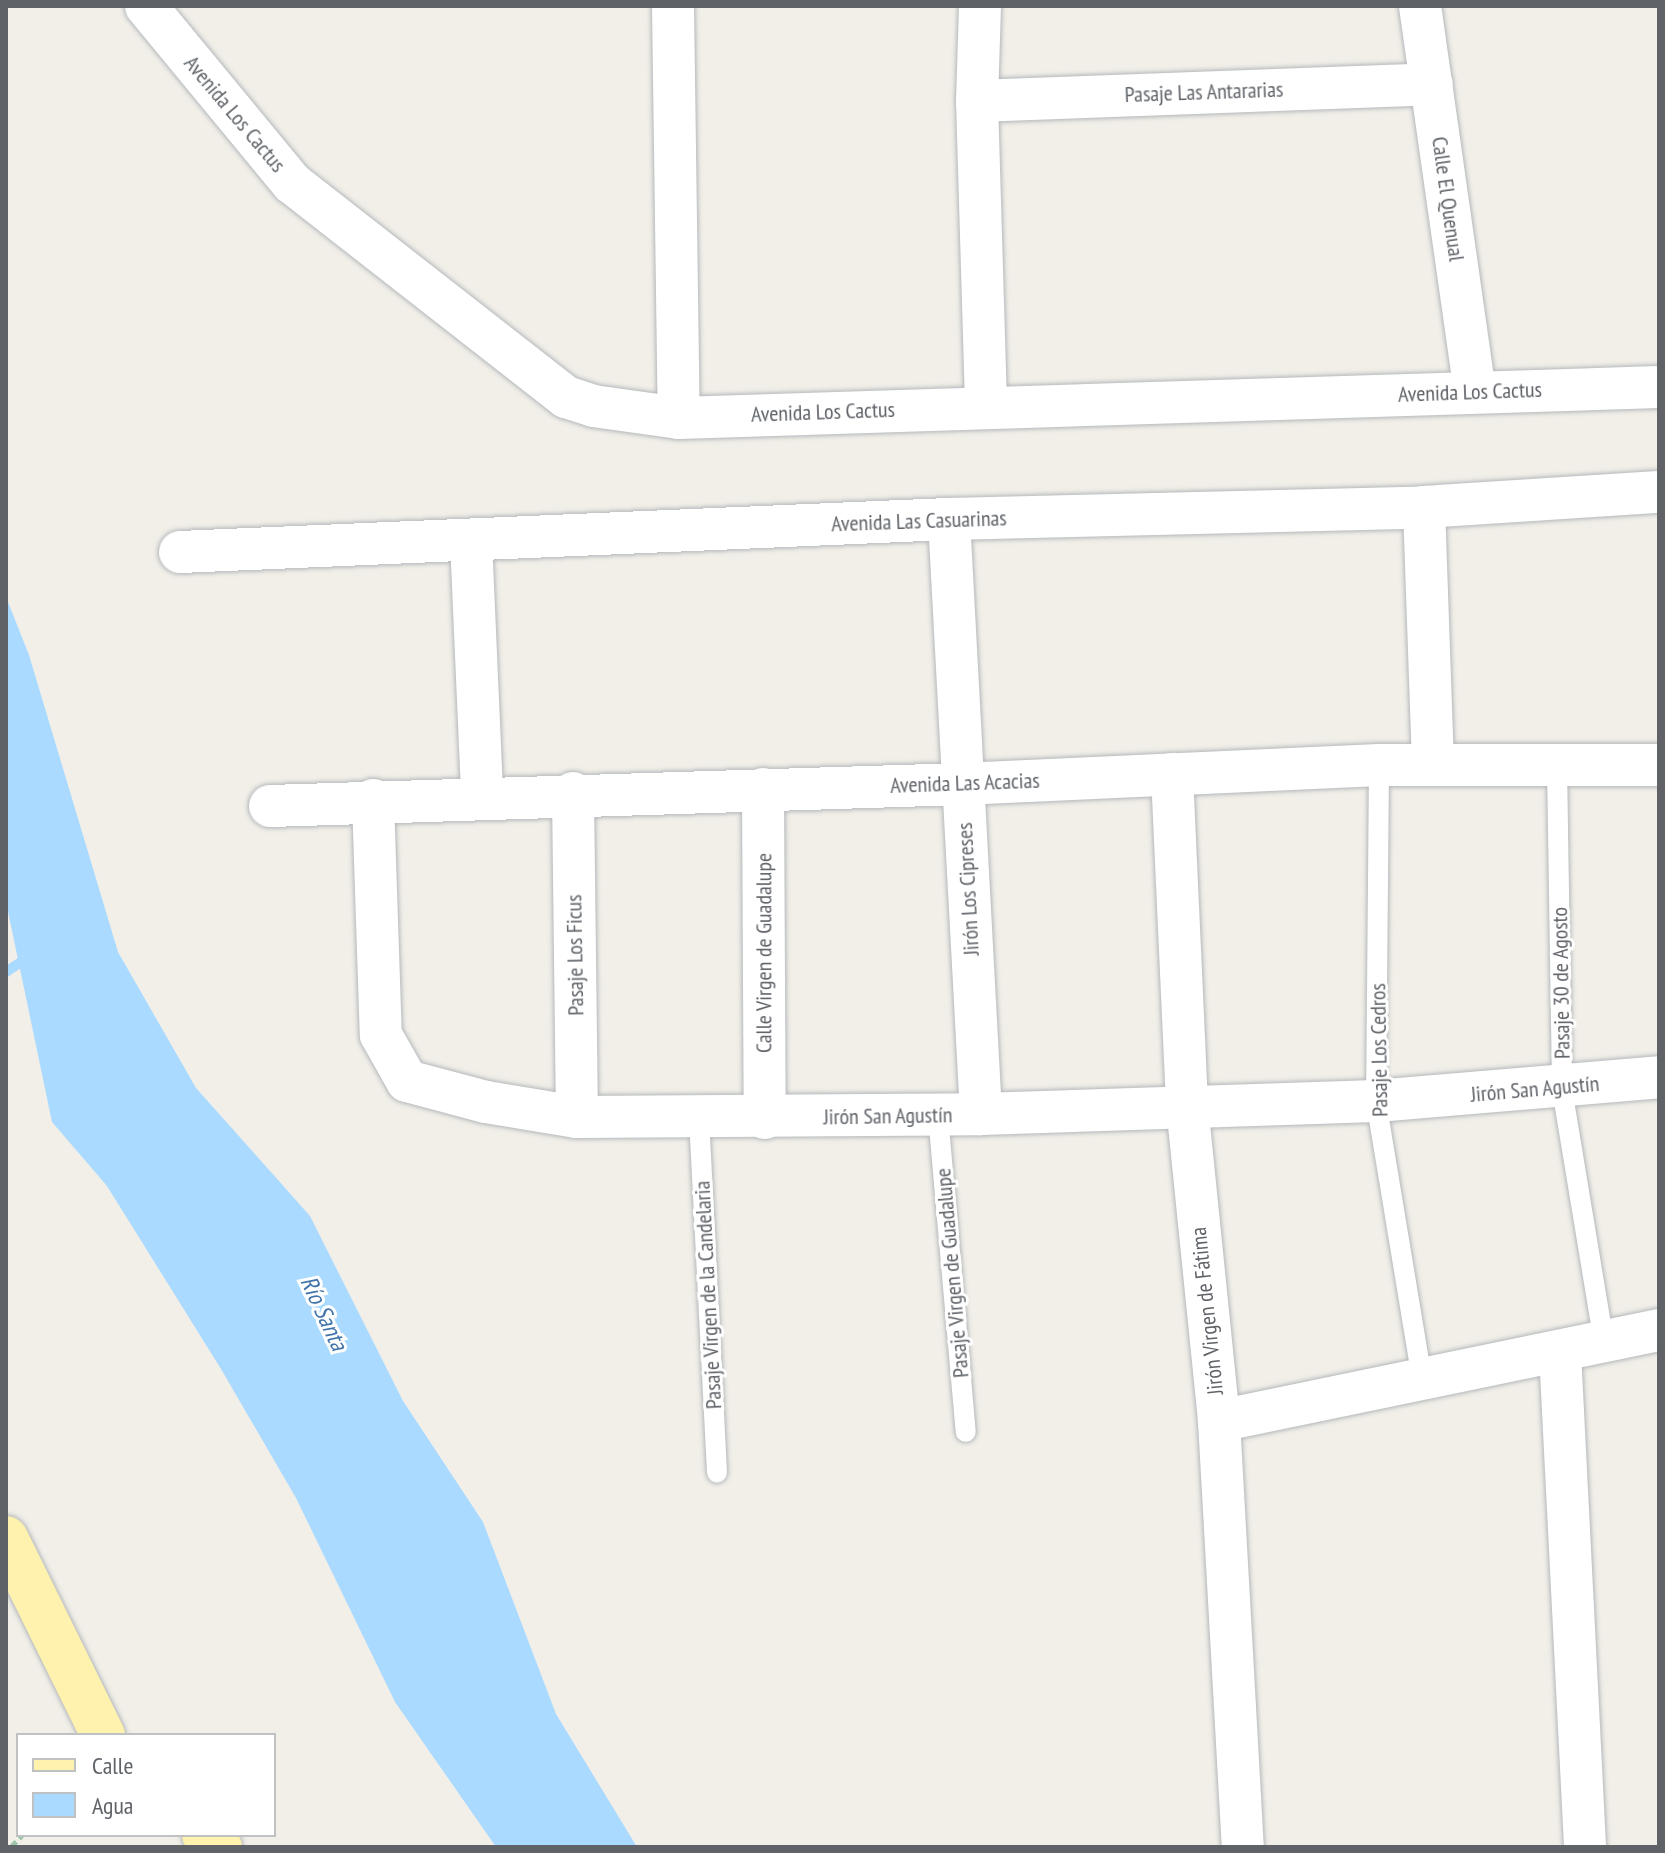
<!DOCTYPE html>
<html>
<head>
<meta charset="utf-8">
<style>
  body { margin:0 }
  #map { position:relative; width:1665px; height:1853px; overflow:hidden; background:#f1efe8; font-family:"PT Sans Narrow",sans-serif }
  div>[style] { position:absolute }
  .water>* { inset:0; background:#aadaff }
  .stream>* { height:10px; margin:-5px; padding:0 5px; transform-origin:5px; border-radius:5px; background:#aadaff }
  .path>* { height:5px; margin-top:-2.5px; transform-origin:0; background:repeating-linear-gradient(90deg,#9cc7a9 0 8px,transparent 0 12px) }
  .roads { filter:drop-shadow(0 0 2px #b5b8bc) drop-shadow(0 0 2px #b5b8bc) }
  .service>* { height:20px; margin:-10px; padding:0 10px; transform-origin:10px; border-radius:10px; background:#fff }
  .minor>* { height:42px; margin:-21px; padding:0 21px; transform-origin:21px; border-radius:21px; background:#fff }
  .primary>* { height:44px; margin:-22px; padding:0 22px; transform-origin:22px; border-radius:22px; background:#fff2af }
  span { translate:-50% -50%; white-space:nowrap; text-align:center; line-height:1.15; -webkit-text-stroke:6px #fff; paint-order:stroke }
  .street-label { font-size:22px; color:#5f6368 }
  .water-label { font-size:24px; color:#4174aa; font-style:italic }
  .frame { position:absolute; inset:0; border:8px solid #5f6368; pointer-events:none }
  .legend { position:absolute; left:16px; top:1733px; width:260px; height:104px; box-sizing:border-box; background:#fff; border:2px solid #bfc1c3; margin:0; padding:10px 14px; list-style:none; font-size:24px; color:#5f6368 }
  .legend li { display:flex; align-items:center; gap:16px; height:40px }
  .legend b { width:40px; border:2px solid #bfc1c3 }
</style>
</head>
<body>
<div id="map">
  <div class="water">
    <i style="clip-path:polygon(6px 597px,29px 655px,118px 952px,196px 1088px,310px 1216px,403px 1401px,483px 1522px,556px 1714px,637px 1847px,496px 1847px,395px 1702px,296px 1498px,221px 1369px,107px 1186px,52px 1122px,6px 902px)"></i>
  </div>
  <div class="stream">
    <i style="left:6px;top:972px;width:27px;rotate:-34deg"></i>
  </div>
  <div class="path">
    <i style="left:11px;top:1847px;width:16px;rotate:-47deg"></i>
  </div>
  <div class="roads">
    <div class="service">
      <i style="left:1379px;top:765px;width:336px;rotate:90.5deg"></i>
      <i style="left:1376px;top:1101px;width:283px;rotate:80.6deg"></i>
      <i style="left:1557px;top:765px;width:324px;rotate:89.1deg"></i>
      <i style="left:1562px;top:1089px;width:256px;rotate:80.6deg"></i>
      <i style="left:938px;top:1115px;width:318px;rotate:85deg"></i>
      <i style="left:699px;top:1117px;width:356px;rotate:87.1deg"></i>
    </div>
    <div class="minor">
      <i style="left:146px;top:6px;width:229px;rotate:50.5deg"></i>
      <i style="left:292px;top:183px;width:348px;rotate:38deg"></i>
      <i style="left:566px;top:397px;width:28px;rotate:18deg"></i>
      <i style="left:593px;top:406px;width:87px;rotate:7.9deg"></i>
      <i style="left:679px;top:418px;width:980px;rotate:-1.81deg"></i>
      <i style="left:673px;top:6px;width:412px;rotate:89.2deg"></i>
      <i style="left:980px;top:6px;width:95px;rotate:91.8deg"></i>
      <i style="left:977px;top:101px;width:305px;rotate:88.3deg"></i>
      <i style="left:1420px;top:6px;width:390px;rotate:81.9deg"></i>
      <i style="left:977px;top:101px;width:455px;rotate:-2.1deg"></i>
      <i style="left:1424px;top:507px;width:258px;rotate:88deg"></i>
      <i style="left:949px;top:519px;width:596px;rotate:86.92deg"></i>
      <i style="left:471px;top:540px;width:256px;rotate:87.5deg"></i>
      <i style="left:180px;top:552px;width:770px;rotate:-2.46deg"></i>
      <i style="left:949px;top:519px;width:475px;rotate:-1.4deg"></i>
      <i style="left:1424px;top:507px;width:235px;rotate:-3.7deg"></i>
      <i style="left:1172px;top:774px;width:331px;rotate:87.4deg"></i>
      <i style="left:1187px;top:1105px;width:318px;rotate:84.2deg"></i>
      <i style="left:1219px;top:1421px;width:427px;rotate:86.8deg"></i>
      <i style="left:763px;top:789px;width:329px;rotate:89.7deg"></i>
      <i style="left:573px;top:793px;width:324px;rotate:89.3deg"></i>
      <i style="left:373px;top:800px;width:235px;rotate:88.1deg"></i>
      <i style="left:381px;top:1035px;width:53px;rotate:60.5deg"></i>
      <i style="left:407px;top:1081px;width:82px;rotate:14.9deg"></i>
      <i style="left:486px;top:1102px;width:92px;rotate:9.4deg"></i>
      <i style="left:577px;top:1117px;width:404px;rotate:-0.4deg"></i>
      <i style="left:981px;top:1114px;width:395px;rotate:-1.9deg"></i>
      <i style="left:1376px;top:1101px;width:284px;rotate:-4.8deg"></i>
      <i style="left:270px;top:806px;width:692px;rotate:-1.82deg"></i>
      <i style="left:962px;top:784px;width:417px;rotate:-2.6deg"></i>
      <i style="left:1379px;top:765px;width:280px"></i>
      <i style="left:1560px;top:1352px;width:496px;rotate:87.1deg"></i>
      <i style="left:1219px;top:1421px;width:449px;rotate:-11.7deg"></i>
    </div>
    <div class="primary">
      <i style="left:6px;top:1538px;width:220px;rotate:63.8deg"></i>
      <i style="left:204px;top:1835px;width:20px;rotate:37deg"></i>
    </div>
  </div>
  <div class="street-label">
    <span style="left:1204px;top:92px;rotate:-2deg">Pasaje Las Antararias</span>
    <span style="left:235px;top:114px;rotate:50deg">Avenida Los Cactus</span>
    <span style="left:1448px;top:199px;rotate:82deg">Calle El Quenual</span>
    <span style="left:1470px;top:392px;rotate:-2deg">Avenida Los Cactus</span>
    <span style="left:823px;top:412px;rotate:-2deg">Avenida Los Cactus</span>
    <span style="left:919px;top:521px;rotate:-2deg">Avenida Las Casuarinas</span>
    <span style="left:965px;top:783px;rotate:-2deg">Avenida Las Acacias</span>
    <span style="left:968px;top:889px;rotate:-93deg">Jirón Los Cipreses</span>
    <span style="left:764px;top:953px;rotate:-90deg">Calle Virgen de Guadalupe</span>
    <span style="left:575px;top:955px;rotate:-91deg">Pasaje Los Ficus</span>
    <span style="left:1561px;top:983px;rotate:-91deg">Pasaje 30 de Agosto</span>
    <span style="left:1379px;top:1050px;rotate:-91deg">Pasaje Los Cedros</span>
    <span style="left:1535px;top:1089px;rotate:-5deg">Jirón San Agustín</span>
    <span style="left:888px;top:1116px;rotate:-1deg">Jirón San Agustín</span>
    <span style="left:952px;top:1273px;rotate:-95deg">Pasaje Virgen de Guadalupe</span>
    <span style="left:708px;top:1295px;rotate:-93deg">Pasaje Virgen de la Candelaria</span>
    <span style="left:1207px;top:1311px;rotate:-96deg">Jirón Virgen de Fátima</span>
  </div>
  <div class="water-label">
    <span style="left:324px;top:1313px;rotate:65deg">Río Santa</span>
  </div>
  <div class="frame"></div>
  <ul class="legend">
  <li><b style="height:10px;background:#fff2af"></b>Calle</li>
  <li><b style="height:22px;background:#aadaff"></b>Agua</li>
  </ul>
</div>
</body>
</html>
